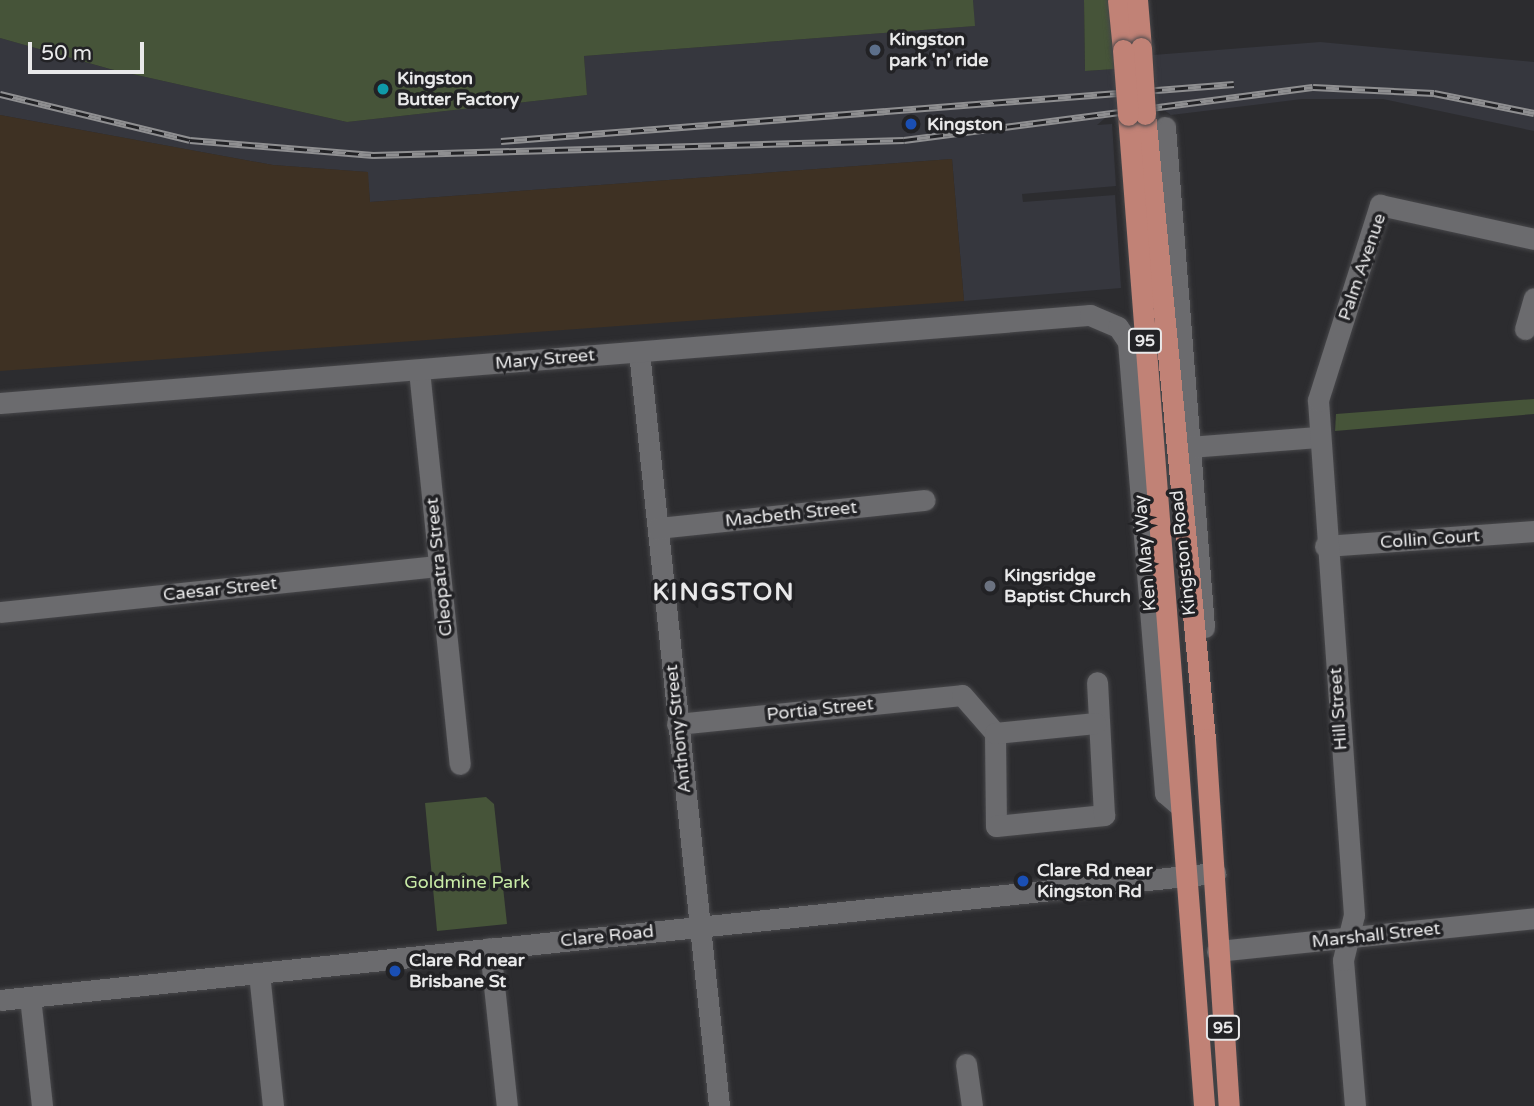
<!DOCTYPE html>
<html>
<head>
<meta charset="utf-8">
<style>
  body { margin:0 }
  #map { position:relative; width:1534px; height:1106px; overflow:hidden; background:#2c2c2f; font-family:"Varela Round",sans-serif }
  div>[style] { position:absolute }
  .built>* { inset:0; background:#36373e }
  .industrial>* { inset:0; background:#3e3123 }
  .green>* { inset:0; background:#465439 }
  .roads { filter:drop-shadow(0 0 2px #47474a) drop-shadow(0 0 2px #47474a) }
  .minor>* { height:21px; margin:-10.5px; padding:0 10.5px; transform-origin:10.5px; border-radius:10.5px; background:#6b6b6e }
  .major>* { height:21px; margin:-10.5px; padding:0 10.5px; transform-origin:10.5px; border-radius:10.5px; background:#c18276 }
  .rail>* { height:7px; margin-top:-3.5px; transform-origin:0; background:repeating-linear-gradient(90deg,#222225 0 13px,#8f8f91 0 26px); box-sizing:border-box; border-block:2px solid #8f8f91 }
  .bridges { filter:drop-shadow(0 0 2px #47474a) drop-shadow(0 0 2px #47474a) }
  .major-bridge>* { height:21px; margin:-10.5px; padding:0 10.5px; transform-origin:10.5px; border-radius:10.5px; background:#c18276 }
  .dots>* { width:19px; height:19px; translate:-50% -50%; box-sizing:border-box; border:4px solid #222225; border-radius:50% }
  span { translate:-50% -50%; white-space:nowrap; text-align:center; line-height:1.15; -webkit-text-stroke:7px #222225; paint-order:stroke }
  .shield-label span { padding:2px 5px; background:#222225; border:2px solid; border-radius:5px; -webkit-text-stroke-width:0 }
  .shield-label { font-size:16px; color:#e9e9ea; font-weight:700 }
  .poi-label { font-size:18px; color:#e9e9ea; font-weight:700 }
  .left { translate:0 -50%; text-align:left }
  .street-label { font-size:18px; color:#e9e9ea }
  .park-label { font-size:18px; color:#c9eca7 }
  .district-label { font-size:24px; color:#e9e9ea; font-weight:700; letter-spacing:2px }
  .scale { position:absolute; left:28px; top:42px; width:116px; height:32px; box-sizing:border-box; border:4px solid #e9e9ea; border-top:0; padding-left:9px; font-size:21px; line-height:24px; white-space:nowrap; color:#e9e9ea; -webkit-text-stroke:5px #222225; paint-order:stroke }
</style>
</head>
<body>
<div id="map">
  <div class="built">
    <i style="clip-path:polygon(973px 0,1084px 0,1085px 71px,1115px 69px,1118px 107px,1097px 125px,1112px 124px,1116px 186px,1022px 194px,1023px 202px,1115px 195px,1121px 288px,964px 301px,952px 159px,370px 202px,367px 172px,273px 165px,0 115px,0 38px,110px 69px,347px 122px,587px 95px,584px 56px,974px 26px)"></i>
    <i style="clip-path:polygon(1320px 42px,1534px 62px,1534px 131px,1383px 99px,1302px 99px,1171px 115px,1157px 105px,1153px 55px)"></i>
  </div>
  <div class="industrial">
    <i style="clip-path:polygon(0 115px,273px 165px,368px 172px,370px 202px,952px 159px,964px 301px,0 371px)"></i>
  </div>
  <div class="green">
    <i style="clip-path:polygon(0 0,973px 0,975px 26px,584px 56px,587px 95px,347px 122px,110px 69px,0 38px)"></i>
    <i style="clip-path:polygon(1084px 0,1109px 0,1115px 69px,1085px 71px)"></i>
    <i style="clip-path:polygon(1534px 399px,1534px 414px,1335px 431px,1336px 414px)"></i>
    <i style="clip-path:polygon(486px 797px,494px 804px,507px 924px,437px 931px,425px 803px)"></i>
  </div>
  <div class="roads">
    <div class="minor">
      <i style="left:1165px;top:127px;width:502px;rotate:85.54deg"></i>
      <i style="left:1525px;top:329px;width:32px;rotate:-74deg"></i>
      <i style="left:639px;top:352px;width:758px;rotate:83.94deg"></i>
      <i style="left:419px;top:370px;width:396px;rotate:84.1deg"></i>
      <i style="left:0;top:403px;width:1094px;rotate:-4.62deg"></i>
      <i style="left:1090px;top:315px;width:30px;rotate:23deg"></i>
      <i style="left:1118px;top:327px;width:18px;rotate:56deg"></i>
      <i style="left:1128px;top:342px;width:453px;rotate:85.3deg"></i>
      <i style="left:1165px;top:793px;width:20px;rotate:41deg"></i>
      <i style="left:1190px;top:447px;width:127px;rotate:-4.5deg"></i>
      <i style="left:658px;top:528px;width:268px;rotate:-6deg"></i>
      <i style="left:1325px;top:546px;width:210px;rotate:-4.1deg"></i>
      <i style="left:0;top:612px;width:441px;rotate:-6deg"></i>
      <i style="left:677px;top:724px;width:286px;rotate:-5.8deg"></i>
      <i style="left:962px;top:695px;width:50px;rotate:49deg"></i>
      <i style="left:995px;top:733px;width:93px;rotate:89.4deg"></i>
      <i style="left:996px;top:826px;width:109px;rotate:-5.8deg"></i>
      <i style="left:1104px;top:815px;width:133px;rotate:-93deg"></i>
      <i style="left:995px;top:733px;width:101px;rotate:-5.7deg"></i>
      <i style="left:490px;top:948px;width:159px;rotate:83.9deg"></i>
      <i style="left:1217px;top:951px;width:319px;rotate:-5.9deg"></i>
      <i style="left:259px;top:973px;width:134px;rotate:84deg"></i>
      <i style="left:30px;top:997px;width:110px;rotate:83.7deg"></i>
      <i style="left:0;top:1000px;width:1222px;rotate:-5.97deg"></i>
      <i style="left:966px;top:1064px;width:42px;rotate:81.9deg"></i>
      <i style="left:1355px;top:1106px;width:146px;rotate:-94.7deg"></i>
      <i style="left:1343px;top:960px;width:46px;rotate:-76.3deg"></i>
      <i style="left:1354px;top:915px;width:516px;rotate:-94deg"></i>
      <i style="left:1318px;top:400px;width:205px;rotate:-72.4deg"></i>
      <i style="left:1380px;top:205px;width:158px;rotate:12.4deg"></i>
    </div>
    <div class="major">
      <i style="left:1118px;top:0;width:50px;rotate:84.3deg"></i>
      <i style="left:1137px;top:0;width:48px;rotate:85.2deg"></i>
      <i style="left:1145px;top:114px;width:628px;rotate:84.52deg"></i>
      <i style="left:1205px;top:739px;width:368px;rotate:86.3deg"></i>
      <i style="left:1128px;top:115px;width:994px;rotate:85.61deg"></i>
    </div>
  </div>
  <div class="rail">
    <i style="left:0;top:94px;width:195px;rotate:13.6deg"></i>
    <i style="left:190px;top:140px;width:184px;rotate:4.7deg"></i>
    <i style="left:373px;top:155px;width:531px;rotate:-1.62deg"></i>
    <i style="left:904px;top:140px;width:412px;rotate:-7.4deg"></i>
    <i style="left:1313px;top:87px;width:121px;rotate:2.8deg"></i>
    <i style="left:1434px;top:93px;width:102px;rotate:11.3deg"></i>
    <i style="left:501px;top:141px;width:735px;rotate:-4.45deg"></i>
  </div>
  <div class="bridges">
    <div class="major-bridge">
      <i style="left:1141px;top:48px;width:66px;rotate:86.5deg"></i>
      <i style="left:1123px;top:50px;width:65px;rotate:85.6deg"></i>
    </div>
  </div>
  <div class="dots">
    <i style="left:875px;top:50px;background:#5c6f8a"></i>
    <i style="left:383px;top:89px;background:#0f9aa8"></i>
    <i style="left:911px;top:124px;background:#1a4fb4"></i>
    <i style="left:990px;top:586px;background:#6b7280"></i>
    <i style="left:1023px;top:881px;background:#1a4fb4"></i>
    <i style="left:395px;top:971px;background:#1a4fb4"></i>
  </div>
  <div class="shield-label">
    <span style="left:1145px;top:341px">95</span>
    <span style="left:1223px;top:1028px">95</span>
  </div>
  <div class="poi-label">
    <span class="left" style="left:889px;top:50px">Kingston<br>park 'n' ride</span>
    <span class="left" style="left:397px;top:89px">Kingston<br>Butter Factory</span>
    <span class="left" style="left:927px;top:124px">Kingston</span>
    <span class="left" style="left:1004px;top:586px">Kingsridge<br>Baptist Church</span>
    <span class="left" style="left:1037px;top:881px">Clare Rd near<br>Kingston Rd</span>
    <span class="left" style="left:409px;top:971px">Clare Rd near<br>Brisbane St</span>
  </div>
  <div class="street-label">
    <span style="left:1362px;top:267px;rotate:-71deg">Palm Avenue</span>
    <span style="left:545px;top:359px;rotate:-5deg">Mary Street</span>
    <span style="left:791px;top:514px;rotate:-6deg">Macbeth Street</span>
    <span style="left:1430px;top:539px;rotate:-4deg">Collin Court</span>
    <span style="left:1145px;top:553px;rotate:-95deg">Ken May Way</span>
    <span style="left:1183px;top:553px;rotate:-96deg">Kingston Road</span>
    <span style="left:439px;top:567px;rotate:-96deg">Cleopatra Street</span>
    <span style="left:220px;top:589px;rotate:-6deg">Caesar Street</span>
    <span style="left:820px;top:709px;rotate:-6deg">Portia Street</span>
    <span style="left:1338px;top:709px;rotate:-94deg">Hill Street</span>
    <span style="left:678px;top:729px;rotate:-96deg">Anthony Street</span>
    <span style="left:1376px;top:935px;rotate:-6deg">Marshall Street</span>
    <span style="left:607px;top:936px;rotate:-6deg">Clare Road</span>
  </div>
  <div class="park-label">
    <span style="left:467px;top:882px">Goldmine Park</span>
  </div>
  <div class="district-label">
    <span style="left:724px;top:593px">KINGSTON</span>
  </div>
  <div class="scale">50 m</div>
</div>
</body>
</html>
